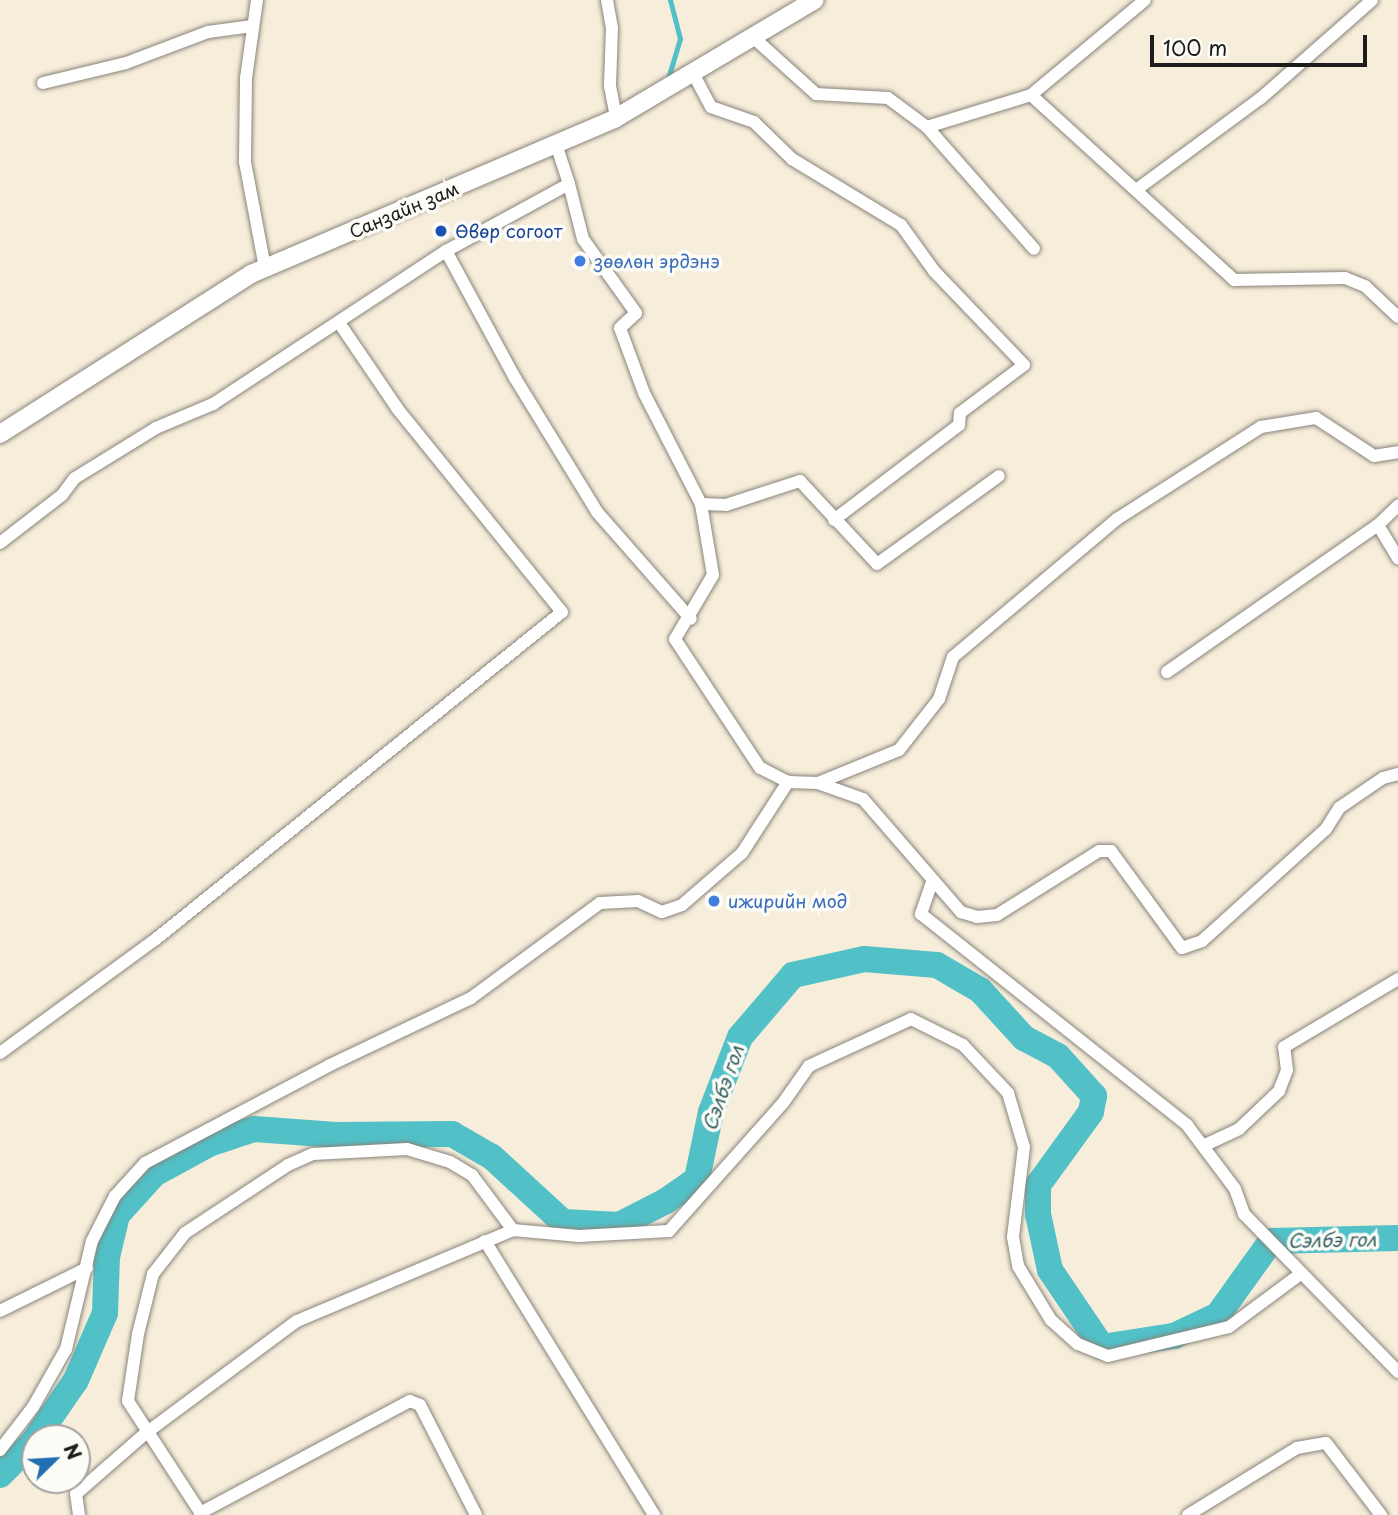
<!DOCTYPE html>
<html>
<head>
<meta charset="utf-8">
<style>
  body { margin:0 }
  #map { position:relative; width:1398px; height:1515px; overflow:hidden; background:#f6edda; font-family:"Playpen Sans",sans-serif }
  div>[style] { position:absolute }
  .stream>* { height:4.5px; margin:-2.25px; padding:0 2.25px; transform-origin:2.25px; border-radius:2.25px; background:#51c0c7 }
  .river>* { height:26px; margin:-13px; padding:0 13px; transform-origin:13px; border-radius:13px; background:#51c0c7 }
  .roads { filter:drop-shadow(0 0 2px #89847b) drop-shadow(0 0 2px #89847b) }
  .minor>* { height:12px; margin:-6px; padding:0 6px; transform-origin:6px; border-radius:6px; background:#fff }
  .secondary>* { height:18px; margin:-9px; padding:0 9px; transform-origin:9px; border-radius:9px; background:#fff }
  .dots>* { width:19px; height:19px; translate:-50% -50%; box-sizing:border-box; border:4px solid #fdfcf7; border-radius:50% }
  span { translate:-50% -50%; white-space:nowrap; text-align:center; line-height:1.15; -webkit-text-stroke:7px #fdfcf7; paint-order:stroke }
  .street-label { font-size:18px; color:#1c1c1c }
  .transit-label { font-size:18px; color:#164399 }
  .left { translate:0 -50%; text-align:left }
  .shop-label { font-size:18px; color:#366cbe }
  .water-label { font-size:19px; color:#315e60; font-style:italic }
  .north { position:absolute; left:21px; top:1424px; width:70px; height:70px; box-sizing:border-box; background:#fdfcf7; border:2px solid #a3a29f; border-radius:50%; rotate:66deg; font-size:19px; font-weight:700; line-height:28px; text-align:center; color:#1c1c1c }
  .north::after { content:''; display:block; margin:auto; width:24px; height:32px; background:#1f6fb2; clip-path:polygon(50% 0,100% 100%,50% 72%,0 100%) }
  .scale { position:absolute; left:1150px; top:35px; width:217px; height:32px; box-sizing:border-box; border:4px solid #1c1c1c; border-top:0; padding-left:9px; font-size:21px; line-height:24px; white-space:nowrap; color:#1c1c1c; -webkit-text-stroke:5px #fdfcf7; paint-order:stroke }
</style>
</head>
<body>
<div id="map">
  <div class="stream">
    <i style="left:667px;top:82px;width:45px;rotate:-73.2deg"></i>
    <i style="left:680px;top:39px;width:40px;rotate:-104.4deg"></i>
  </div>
  <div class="river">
    <i style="left:36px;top:1438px;width:70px;rotate:-55.4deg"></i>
    <i style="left:76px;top:1380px;width:73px;rotate:-66.6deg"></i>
    <i style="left:105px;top:1313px;width:56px;rotate:-88deg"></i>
    <i style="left:107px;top:1257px;width:43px;rotate:-76.6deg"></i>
    <i style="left:117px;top:1215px;width:55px;rotate:-47.9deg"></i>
    <i style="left:154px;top:1174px;width:63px;rotate:-28.6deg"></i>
    <i style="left:209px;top:1144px;width:47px;rotate:-18.4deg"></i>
    <i style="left:254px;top:1129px;width:82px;rotate:4.2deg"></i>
    <i style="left:336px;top:1135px;width:116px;rotate:-0.5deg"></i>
    <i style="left:452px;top:1134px;width:46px;rotate:29.9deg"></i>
    <i style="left:492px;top:1157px;width:96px;rotate:42.5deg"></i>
    <i style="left:563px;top:1222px;width:56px;rotate:3.1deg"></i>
    <i style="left:619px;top:1225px;width:53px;rotate:-27.1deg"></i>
    <i style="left:666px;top:1201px;width:38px;rotate:-35deg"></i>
    <i style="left:697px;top:1179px;width:68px;rotate:-78.2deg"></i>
    <i style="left:711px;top:1112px;width:80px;rotate:-68.9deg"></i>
    <i style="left:740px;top:1037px;width:82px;rotate:-49.5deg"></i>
    <i style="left:793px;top:975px;width:73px;rotate:-12.7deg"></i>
    <i style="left:864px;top:959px;width:73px;rotate:4.7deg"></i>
    <i style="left:937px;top:965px;width:50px;rotate:30.2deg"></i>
    <i style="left:980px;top:990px;width:65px;rotate:47.5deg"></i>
    <i style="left:1024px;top:1038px;width:38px;rotate:28deg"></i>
    <i style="left:1058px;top:1056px;width:54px;rotate:48deg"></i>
    <i style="left:1094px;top:1096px;width:16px;rotate:101deg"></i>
    <i style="left:1091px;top:1112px;width:90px;rotate:126deg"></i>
    <i style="left:1038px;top:1185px;width:29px;rotate:90deg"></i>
    <i style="left:1038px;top:1214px;width:57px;rotate:77.9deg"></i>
    <i style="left:1050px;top:1270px;width:93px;rotate:56deg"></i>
    <i style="left:1102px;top:1347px;width:73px;rotate:-8.7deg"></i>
    <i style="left:1174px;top:1336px;width:49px;rotate:-25.5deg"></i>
    <i style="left:1218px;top:1315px;width:91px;rotate:-54.4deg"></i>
    <i style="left:1271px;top:1241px;width:127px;rotate:-1.4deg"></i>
    <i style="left:0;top:1475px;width:49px;rotate:-45deg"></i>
  </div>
  <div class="roads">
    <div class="minor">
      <i style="left:257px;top:0;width:79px;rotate:98deg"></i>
      <i style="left:246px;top:78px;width:84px;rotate:90.7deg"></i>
      <i style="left:245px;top:162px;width:108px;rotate:79.3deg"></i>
      <i style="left:607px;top:0;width:28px;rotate:80deg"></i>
      <i style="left:612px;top:28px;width:58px;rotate:92deg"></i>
      <i style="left:610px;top:86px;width:33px;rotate:79deg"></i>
      <i style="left:754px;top:38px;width:84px;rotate:42.1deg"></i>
      <i style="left:816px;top:94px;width:72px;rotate:3.2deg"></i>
      <i style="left:888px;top:98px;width:49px;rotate:36.6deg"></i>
      <i style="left:927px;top:127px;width:162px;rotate:48.7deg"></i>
      <i style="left:694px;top:75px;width:36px;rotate:62deg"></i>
      <i style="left:711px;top:107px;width:46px;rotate:19.2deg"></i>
      <i style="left:754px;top:122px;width:53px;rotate:44.2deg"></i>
      <i style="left:792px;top:159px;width:127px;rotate:31.2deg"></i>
      <i style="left:901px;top:225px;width:57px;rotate:54.3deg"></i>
      <i style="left:934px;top:271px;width:130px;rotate:46.2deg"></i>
      <i style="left:1024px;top:365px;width:80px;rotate:143.1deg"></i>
      <i style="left:960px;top:413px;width:12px;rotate:95deg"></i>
      <i style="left:959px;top:425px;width:157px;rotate:142.8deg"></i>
      <i style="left:43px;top:83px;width:85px;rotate:-13.5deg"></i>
      <i style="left:126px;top:63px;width:88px;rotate:-20.7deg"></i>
      <i style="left:208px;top:32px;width:45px;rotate:-7.6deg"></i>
      <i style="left:1031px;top:95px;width:148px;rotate:-39.8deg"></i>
      <i style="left:927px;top:127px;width:109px;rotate:-17.1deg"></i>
      <i style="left:1031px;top:95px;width:275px;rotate:42.3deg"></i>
      <i style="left:1234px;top:280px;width:111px;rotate:-1deg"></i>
      <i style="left:1345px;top:278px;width:22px;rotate:22deg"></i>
      <i style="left:1365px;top:286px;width:45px;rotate:43.2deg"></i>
      <i style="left:1136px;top:190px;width:155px;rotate:-36.4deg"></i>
      <i style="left:1261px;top:98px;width:148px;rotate:-41.4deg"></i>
      <i style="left:446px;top:251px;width:145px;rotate:61.5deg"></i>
      <i style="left:515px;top:378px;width:157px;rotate:58.5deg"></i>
      <i style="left:597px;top:512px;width:142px;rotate:48.7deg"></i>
      <i style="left:701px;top:504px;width:25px;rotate:2deg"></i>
      <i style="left:726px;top:505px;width:78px;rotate:-18deg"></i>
      <i style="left:800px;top:481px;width:113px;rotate:47.1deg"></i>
      <i style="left:877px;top:564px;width:150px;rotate:-35.8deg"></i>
      <i style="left:1378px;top:525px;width:39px;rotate:59deg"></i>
      <i style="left:0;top:543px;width:78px;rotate:-37.7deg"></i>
      <i style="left:62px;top:495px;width:21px;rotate:-53deg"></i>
      <i style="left:75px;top:478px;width:95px;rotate:-31.7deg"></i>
      <i style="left:156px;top:428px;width:62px;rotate:-22.8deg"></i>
      <i style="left:213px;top:404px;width:279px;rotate:-33.3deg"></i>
      <i style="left:446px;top:251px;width:140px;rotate:-28.6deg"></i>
      <i style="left:569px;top:184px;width:40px;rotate:-108deg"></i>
      <i style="left:1167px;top:672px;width:257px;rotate:-34.9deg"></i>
      <i style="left:1378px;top:525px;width:28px;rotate:-44deg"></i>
      <i style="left:788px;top:782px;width:30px;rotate:2deg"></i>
      <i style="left:818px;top:783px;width:48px;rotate:19.6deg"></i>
      <i style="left:863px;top:799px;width:150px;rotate:49.1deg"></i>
      <i style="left:961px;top:912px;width:17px;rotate:17deg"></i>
      <i style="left:977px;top:917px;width:20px;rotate:-6deg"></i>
      <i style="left:997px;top:915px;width:120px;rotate:-32.1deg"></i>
      <i style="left:1099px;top:851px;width:12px"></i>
      <i style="left:1111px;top:851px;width:120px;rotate:53.8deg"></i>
      <i style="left:1182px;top:948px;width:21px;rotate:-19deg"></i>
      <i style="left:1202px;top:941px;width:167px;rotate:-42.1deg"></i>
      <i style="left:1326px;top:829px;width:25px;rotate:-58deg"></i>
      <i style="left:1339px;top:808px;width:53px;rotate:-34.3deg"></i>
      <i style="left:1383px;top:778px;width:16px;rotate:-15deg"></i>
      <i style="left:818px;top:783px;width:87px;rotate:-22.2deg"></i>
      <i style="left:899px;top:750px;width:65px;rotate:-51.9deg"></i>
      <i style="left:939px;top:699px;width:44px;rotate:-71.6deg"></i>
      <i style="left:953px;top:657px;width:214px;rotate:-40.1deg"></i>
      <i style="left:1117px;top:519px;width:171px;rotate:-32.6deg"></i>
      <i style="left:1261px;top:427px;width:56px;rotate:-9.3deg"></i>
      <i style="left:1316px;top:418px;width:69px;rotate:33.2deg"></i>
      <i style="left:1374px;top:456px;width:24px;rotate:-9deg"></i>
      <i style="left:932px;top:882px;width:34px;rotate:109deg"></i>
      <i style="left:921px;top:914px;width:340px;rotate:38.4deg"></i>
      <i style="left:1187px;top:1125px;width:80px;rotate:53.1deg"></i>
      <i style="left:1235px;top:1189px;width:27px;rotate:70deg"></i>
      <i style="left:1244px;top:1214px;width:221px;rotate:45.7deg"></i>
      <i style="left:0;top:1053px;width:193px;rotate:-36.2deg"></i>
      <i style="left:156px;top:939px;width:521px;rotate:-38.85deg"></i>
      <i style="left:562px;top:612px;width:262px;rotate:-129deg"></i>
      <i style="left:397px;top:408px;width:102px;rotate:-124.2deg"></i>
      <i style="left:1205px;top:1145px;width:38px;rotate:-25deg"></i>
      <i style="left:1239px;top:1129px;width:55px;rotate:-43.5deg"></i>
      <i style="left:1279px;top:1091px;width:22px;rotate:-69deg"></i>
      <i style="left:1287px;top:1070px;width:23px;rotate:-97deg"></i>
      <i style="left:1284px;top:1047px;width:133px;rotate:-30.8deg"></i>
      <i style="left:485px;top:1241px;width:322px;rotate:58.3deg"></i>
      <i style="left:0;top:1311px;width:97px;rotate:-26.3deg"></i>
      <i style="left:0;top:1450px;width:54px;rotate:-52.5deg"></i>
      <i style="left:33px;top:1407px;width:67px;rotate:-60.4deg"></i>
      <i style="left:66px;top:1349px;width:111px;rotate:-76.5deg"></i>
      <i style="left:92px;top:1241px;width:51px;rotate:-62.9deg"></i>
      <i style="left:115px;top:1196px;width:45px;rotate:-47.7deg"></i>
      <i style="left:145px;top:1163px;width:209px;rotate:-27.9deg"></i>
      <i style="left:330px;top:1065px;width:156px;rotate:-25.4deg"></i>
      <i style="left:471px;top:998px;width:160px;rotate:-36.4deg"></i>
      <i style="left:600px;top:903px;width:38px;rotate:-3deg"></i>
      <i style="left:638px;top:901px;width:26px;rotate:25deg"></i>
      <i style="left:662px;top:912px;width:21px;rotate:-19deg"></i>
      <i style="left:682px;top:905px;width:79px;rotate:-40.9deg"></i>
      <i style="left:742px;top:853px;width:85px;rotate:-57.1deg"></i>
      <i style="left:788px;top:782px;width:31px;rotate:-153deg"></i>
      <i style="left:760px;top:768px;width:154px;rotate:-123.4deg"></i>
      <i style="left:675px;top:639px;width:74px;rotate:-59.3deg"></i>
      <i style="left:713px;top:575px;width:72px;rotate:-99.6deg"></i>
      <i style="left:701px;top:504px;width:125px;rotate:-117.2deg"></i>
      <i style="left:644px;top:393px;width:69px;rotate:-110.3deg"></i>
      <i style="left:620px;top:328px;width:22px;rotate:-43deg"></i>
      <i style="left:636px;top:313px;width:91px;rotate:-125.6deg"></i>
      <i style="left:583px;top:239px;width:57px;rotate:-104.3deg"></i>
      <i style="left:200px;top:1513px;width:238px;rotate:-28.1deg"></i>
      <i style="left:410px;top:1401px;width:11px;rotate:22deg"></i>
      <i style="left:420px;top:1405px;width:123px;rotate:63deg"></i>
      <i style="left:79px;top:1515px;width:21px;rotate:-98deg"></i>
      <i style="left:76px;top:1494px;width:93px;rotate:-41.1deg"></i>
      <i style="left:146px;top:1433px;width:188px;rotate:-36.6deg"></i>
      <i style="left:297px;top:1321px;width:234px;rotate:-22.8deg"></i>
      <i style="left:513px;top:1230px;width:66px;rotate:5.2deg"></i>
      <i style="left:579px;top:1236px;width:90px;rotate:-3.2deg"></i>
      <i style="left:669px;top:1231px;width:171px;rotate:-48.3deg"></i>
      <i style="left:783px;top:1103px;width:45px;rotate:-54.9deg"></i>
      <i style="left:809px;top:1066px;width:112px;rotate:-24.7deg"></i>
      <i style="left:911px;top:1019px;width:58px;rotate:26.6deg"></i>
      <i style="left:963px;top:1045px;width:66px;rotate:46.8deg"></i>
      <i style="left:1008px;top:1093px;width:56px;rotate:73.5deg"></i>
      <i style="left:1024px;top:1147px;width:91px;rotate:97deg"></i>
      <i style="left:1013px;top:1237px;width:29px;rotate:80deg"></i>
      <i style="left:1018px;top:1266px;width:63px;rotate:58.6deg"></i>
      <i style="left:1051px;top:1320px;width:36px;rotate:42deg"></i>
      <i style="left:1078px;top:1344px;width:32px;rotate:22deg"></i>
      <i style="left:1108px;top:1356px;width:124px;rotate:-13.5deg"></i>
      <i style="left:1229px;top:1327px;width:87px;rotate:-36.6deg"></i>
      <i style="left:202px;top:1515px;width:136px;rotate:-123deg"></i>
      <i style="left:128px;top:1401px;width:68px;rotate:-81.5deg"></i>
      <i style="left:138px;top:1334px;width:62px;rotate:-76deg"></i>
      <i style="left:153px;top:1274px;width:52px;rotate:-52deg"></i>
      <i style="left:185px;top:1233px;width:123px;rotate:-33.4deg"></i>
      <i style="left:288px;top:1165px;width:27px;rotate:-24deg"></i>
      <i style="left:313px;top:1154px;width:94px;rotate:-3deg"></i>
      <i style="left:407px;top:1149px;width:45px;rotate:16.8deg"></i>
      <i style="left:450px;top:1162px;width:26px;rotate:31deg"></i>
      <i style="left:472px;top:1175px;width:69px;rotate:53.3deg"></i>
      <i style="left:1188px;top:1515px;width:128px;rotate:-31.6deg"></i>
      <i style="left:1297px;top:1448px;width:29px;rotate:-10deg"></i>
      <i style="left:1326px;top:1443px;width:91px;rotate:52.6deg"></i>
    </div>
    <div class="secondary">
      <i style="left:0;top:434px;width:298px;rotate:-32.5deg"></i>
      <i style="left:251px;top:274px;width:397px;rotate:-23.1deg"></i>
      <i style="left:616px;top:118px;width:231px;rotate:-30.7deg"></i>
    </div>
  </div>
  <div class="dots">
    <i style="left:441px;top:231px;background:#1a4fb4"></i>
    <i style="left:580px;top:261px;background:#3f7fe0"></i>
    <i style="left:714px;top:901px;background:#3f7fe0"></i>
  </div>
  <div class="street-label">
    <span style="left:404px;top:210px;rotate:-23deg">Санзайн зам</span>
  </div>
  <div class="transit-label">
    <span class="left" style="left:455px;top:231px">Өвөр согоот</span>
  </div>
  <div class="shop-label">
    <span class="left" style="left:594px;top:261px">зөөлөн эрдэнэ</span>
    <span class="left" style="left:728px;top:901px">ижирийн мод</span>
  </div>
  <div class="water-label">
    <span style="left:723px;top:1088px;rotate:-71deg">Сэлбэ гол</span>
    <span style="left:1332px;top:1240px;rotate:-1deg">Сэлбэ гол</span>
  </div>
  <div class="north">N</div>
  <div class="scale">100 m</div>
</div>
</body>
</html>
